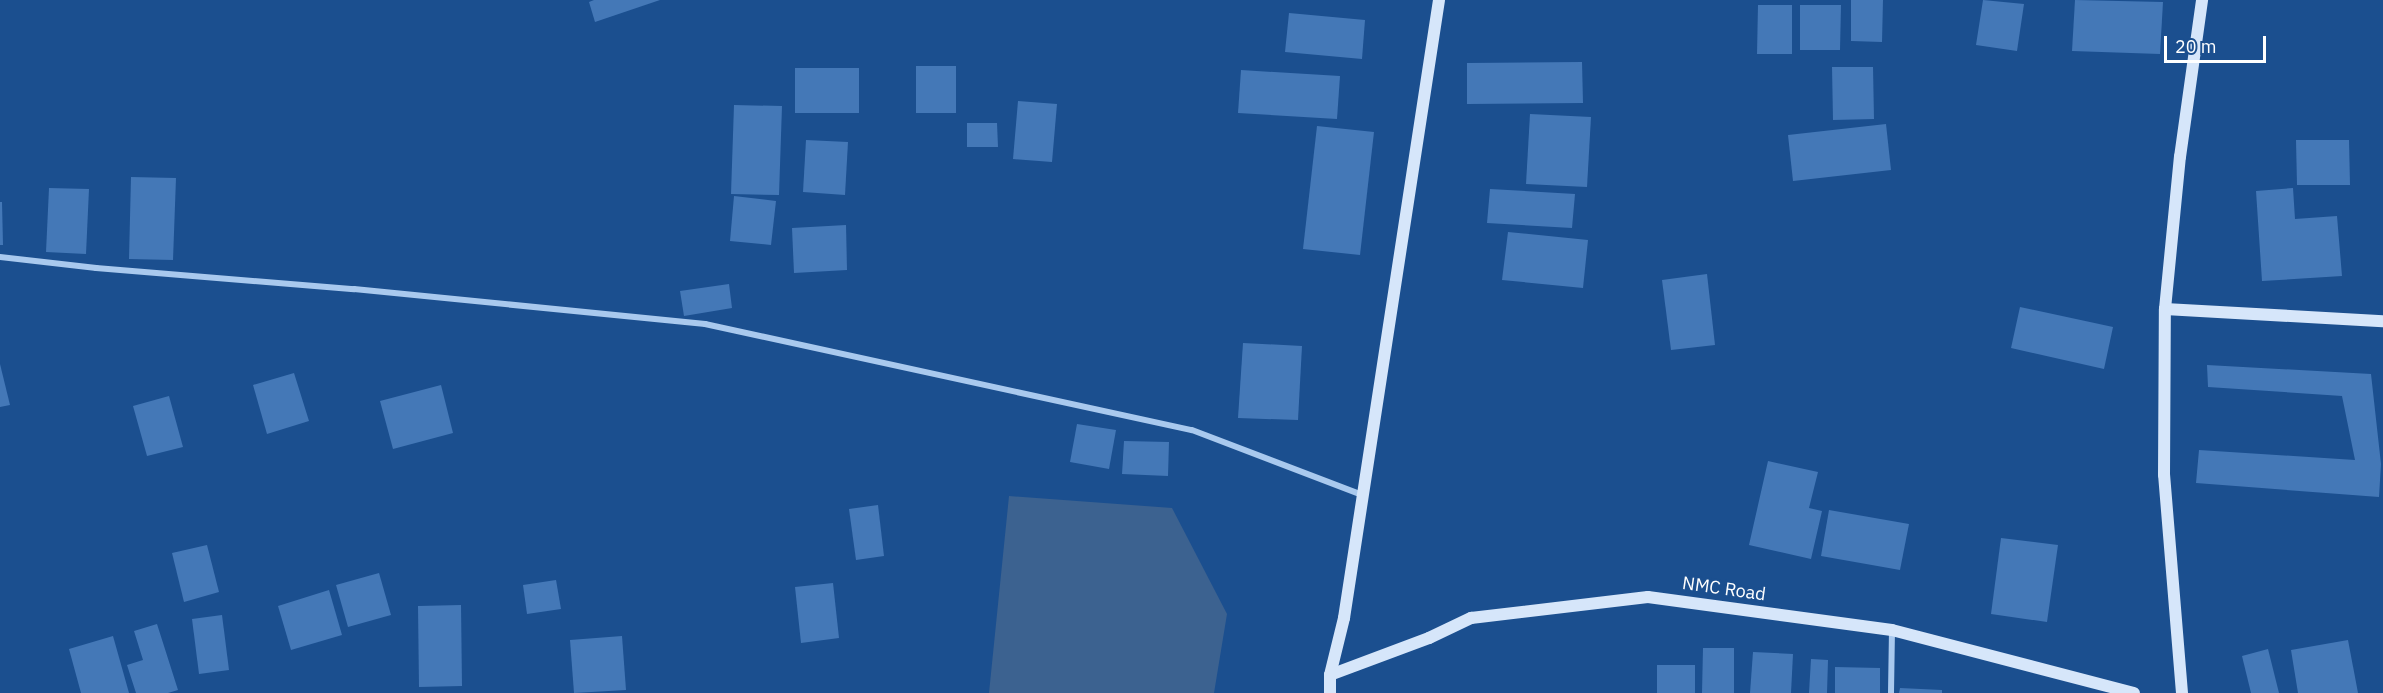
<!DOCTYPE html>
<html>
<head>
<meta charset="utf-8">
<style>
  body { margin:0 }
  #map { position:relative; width:2383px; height:693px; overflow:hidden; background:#1b4f8f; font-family:"IBM Plex Sans",sans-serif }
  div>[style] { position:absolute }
  .water>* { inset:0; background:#3c6290 }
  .building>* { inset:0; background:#4478b7 }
  .street>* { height:6px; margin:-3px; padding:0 3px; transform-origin:3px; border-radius:3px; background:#a9c9ee }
  .secondary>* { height:12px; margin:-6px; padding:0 6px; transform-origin:6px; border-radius:6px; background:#d6e6fa }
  span { translate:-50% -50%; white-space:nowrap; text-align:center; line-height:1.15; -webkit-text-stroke:5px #1b4f8f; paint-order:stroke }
  .street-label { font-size:18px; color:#fff }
  .scale { position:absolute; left:2164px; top:36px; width:102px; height:27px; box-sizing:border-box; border:3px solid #fff; border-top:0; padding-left:8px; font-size:18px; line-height:21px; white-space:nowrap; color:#fff; -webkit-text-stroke:4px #1b4f8f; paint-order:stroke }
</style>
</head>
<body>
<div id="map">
  <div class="water">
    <i style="clip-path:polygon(1009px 496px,1172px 508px,1227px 614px,1214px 693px,989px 693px)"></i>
  </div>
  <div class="building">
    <i style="clip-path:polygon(594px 0,660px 0,595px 22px,589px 2px)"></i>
    <i style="clip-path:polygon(1851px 0,1883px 0,1882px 42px,1851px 41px)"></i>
    <i style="clip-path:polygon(1983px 0,2024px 4px,2017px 51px,1976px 45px)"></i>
    <i style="clip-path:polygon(2075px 0,2163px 2px,2160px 54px,2072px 51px)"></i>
    <i style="clip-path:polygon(1758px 5px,1792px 5px,1792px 54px,1757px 54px)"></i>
    <i style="clip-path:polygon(1800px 5px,1841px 5px,1840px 50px,1800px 50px)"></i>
    <i style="clip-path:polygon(1289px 13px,1365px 20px,1362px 59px,1285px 52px)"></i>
    <i style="clip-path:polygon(1582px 62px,1583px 103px,1467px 104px,1467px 63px)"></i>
    <i style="clip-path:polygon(916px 66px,956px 66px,956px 113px,916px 113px)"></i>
    <i style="clip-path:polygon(1832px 67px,1873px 67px,1874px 119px,1833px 120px)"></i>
    <i style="clip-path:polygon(795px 68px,859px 68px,859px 113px,795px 113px)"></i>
    <i style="clip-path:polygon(1241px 70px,1340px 76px,1337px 119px,1238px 113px)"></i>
    <i style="clip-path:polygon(1018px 101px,1057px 104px,1052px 162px,1013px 159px)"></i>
    <i style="clip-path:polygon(734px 105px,782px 106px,779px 195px,731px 194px)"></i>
    <i style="clip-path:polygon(1530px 114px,1591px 117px,1587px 187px,1526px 184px)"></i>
    <i style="clip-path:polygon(967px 123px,997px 123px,998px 147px,967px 147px)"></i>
    <i style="clip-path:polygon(1886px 124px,1891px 170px,1793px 181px,1788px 135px)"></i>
    <i style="clip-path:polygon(1317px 126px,1374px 132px,1360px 255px,1303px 249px)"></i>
    <i style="clip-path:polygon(806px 140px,848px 142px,845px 195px,803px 192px)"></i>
    <i style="clip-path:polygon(2296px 140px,2349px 140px,2350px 185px,2297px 185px)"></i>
    <i style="clip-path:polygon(131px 177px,176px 178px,173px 260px,129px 259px)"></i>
    <i style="clip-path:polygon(49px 188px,89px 189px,86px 254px,46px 252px)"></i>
    <i style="clip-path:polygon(2293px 188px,2295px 219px,2337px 216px,2342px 276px,2262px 281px,2256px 191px)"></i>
    <i style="clip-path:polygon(1490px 189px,1575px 194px,1572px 228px,1487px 223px)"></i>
    <i style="clip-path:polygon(734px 196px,776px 201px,771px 245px,730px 241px)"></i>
    <i style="clip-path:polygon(0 202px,2px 202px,3px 245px,0 245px)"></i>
    <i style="clip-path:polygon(846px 225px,847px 270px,794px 273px,792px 228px)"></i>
    <i style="clip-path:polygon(1508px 232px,1588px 240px,1583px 288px,1502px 280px)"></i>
    <i style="clip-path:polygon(1707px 274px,1715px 345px,1671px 350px,1662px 280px)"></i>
    <i style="clip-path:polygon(729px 284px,732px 308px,684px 316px,680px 291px)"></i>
    <i style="clip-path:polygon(2020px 307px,2113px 327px,2104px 369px,2011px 348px)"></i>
    <i style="clip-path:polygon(1243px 343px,1302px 346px,1298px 420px,1238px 418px)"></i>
    <i style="clip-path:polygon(0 364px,10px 405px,0 407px)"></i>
    <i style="clip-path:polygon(2207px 365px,2371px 374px,2381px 464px,2379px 497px,2196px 483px,2199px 450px,2355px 460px,2342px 396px,2208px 387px)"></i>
    <i style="clip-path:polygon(294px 373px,309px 421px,267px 434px,253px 385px)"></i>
    <i style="clip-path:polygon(441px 385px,453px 433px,393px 449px,380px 401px)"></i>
    <i style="clip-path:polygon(169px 396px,183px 447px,147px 456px,133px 406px)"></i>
    <i style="clip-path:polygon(1077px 424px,1116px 430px,1109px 469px,1070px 462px)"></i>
    <i style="clip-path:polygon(1124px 441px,1169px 442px,1168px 476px,1122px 474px)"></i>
    <i style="clip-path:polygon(1768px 461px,1818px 472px,1809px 508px,1822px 511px,1811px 559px,1749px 545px)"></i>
    <i style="clip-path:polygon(878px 505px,884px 556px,856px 560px,849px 509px)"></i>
    <i style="clip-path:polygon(1829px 510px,1909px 524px,1900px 570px,1821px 556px)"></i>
    <i style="clip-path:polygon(2001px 538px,2058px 545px,2047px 622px,1991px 614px)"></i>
    <i style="clip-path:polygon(207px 545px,219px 592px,184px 602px,172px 553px)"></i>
    <i style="clip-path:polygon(379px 573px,391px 615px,348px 627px,336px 585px)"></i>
    <i style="clip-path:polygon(556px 580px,561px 609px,527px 614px,523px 585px)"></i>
    <i style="clip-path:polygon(833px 583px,839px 638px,801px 643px,795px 587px)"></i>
    <i style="clip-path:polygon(329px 590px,342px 635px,291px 650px,278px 606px)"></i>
    <i style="clip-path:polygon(461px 605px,462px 686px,419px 687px,418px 606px)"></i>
    <i style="clip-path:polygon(222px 615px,229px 670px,199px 674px,192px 619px)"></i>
    <i style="clip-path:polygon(157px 624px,178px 690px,168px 693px,136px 693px,127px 665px,143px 660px,134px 631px)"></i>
    <i style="clip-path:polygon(113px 636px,129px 693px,81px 693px,69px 649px)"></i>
    <i style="clip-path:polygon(622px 636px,626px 690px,574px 693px,570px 640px)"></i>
    <i style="clip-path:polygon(2348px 640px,2358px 693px,2298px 693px,2291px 650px)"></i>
    <i style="clip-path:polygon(1703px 648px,1734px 648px,1734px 693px,1702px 693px)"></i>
    <i style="clip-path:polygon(2268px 649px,2279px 693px,2251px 693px,2242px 656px)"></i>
    <i style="clip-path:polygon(1753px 652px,1793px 654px,1791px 693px,1750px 693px)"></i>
    <i style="clip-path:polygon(1811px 659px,1828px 660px,1827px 693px,1809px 693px)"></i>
    <i style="clip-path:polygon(1657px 665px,1695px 665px,1695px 693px,1657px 693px)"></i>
    <i style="clip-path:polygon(1835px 667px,1880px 668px,1880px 693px,1835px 693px)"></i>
    <i style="clip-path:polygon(1900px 688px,1942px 690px,1942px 693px,1899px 693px)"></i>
  </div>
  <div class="street">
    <i style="left:0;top:257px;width:97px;rotate:6.5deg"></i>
    <i style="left:96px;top:268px;width:259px;rotate:4.7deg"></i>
    <i style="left:354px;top:289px;width:353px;rotate:5.7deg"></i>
    <i style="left:705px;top:324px;width:498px;rotate:12.3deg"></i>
    <i style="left:1192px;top:430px;width:182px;rotate:20.9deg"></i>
    <i style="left:1891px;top:693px;width:62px;rotate:-89.1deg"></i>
  </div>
  <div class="secondary">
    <i style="left:2165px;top:309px;width:218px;rotate:3.2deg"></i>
    <i style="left:1330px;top:675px;width:59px;rotate:-76.2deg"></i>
    <i style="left:1344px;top:618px;width:625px;rotate:-81.26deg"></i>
    <i style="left:1330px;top:693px;width:18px;rotate:-90deg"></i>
    <i style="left:1330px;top:675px;width:106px;rotate:-20.5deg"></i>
    <i style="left:1429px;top:638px;width:47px;rotate:-25.5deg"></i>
    <i style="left:1471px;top:618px;width:178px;rotate:-6.8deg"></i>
    <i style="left:1648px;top:597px;width:246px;rotate:7.7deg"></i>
    <i style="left:1892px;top:630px;width:250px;rotate:14.6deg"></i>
    <i style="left:2182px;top:693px;width:219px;rotate:-94.7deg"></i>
    <i style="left:2164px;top:475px;width:166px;rotate:-89.7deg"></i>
    <i style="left:2165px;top:309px;width:153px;rotate:-84.4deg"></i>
    <i style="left:2180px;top:157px;width:159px;rotate:-82deg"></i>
  </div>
  <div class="street-label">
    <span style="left:1724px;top:589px;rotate:8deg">NMC Road</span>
  </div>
  <div class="scale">20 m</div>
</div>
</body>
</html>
